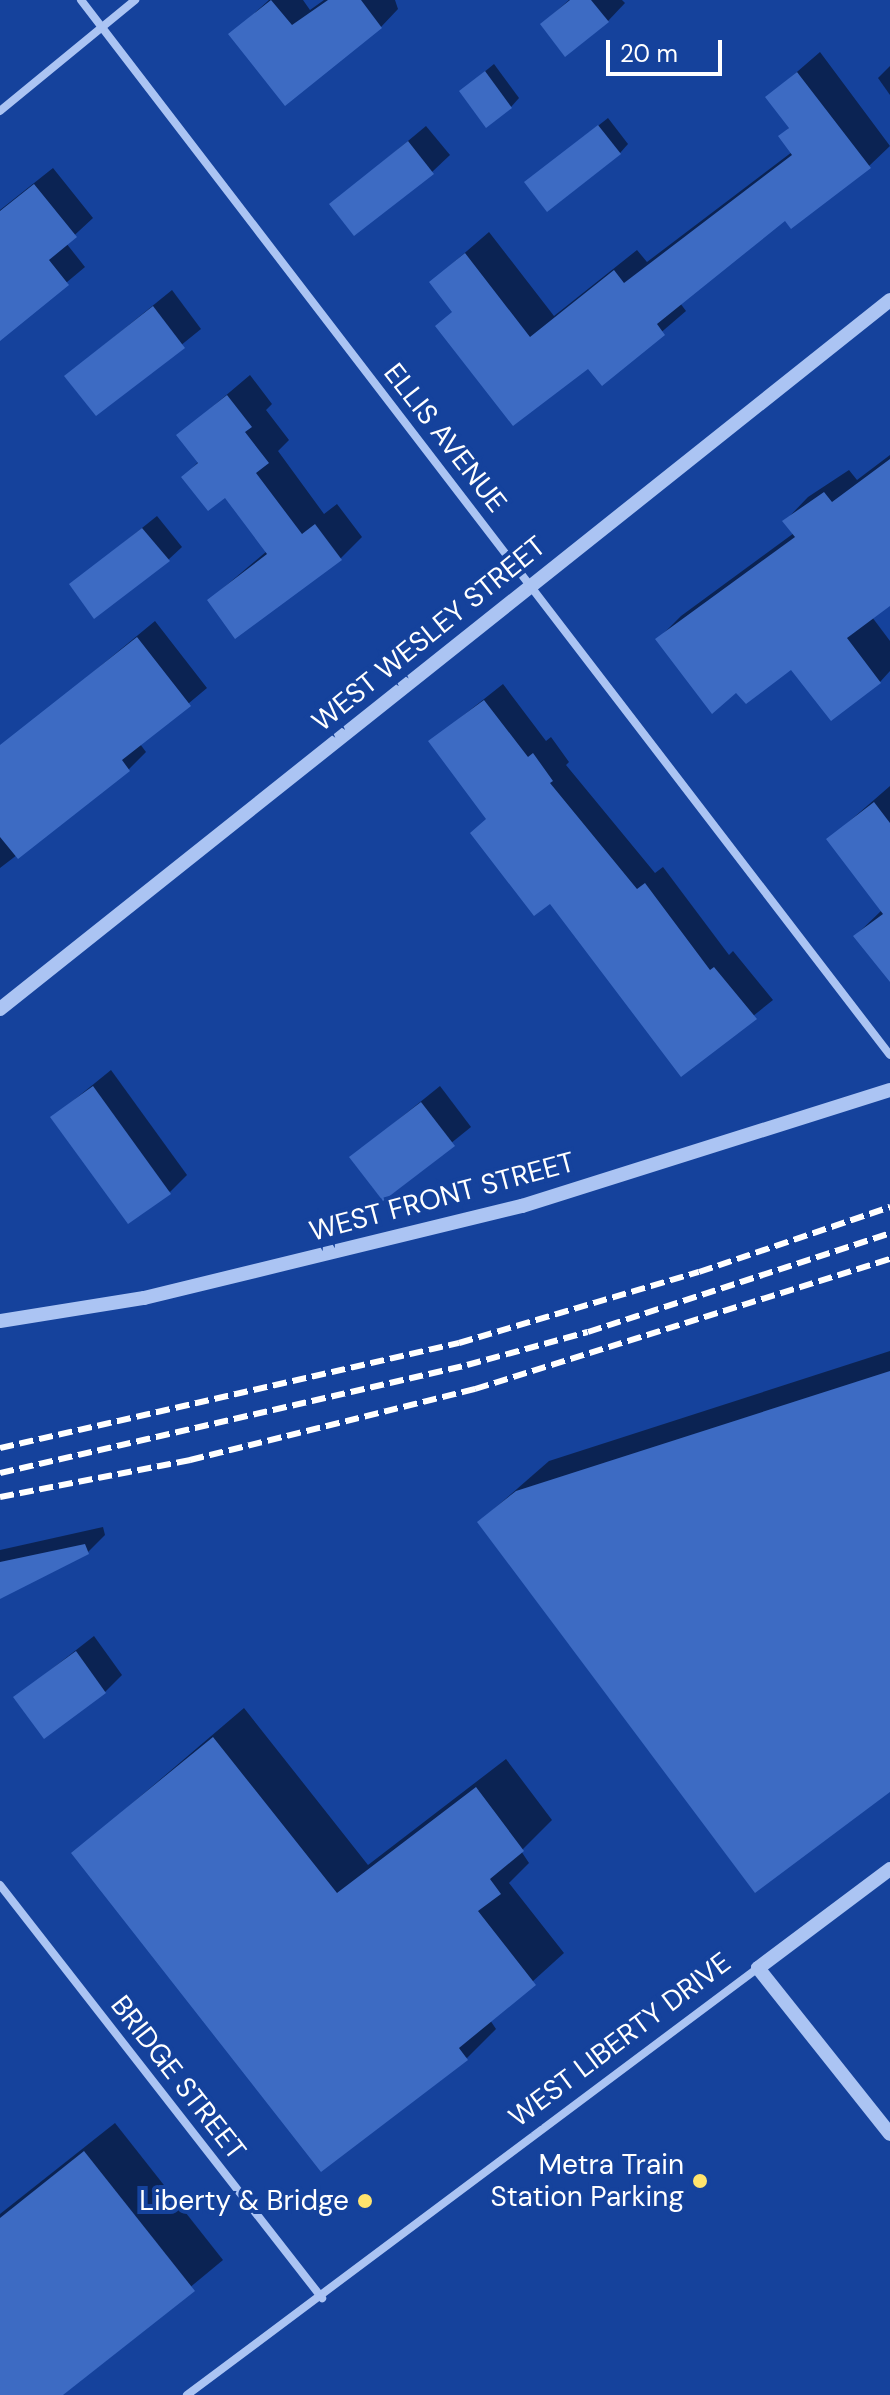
<!DOCTYPE html>
<html>
<head>
<meta charset="utf-8">
<style>
  body { margin:0 }
  #map { position:relative; width:890px; height:2395px; overflow:hidden; background:#15429c; font-family:"DM Sans",sans-serif }
  div>[style] { position:absolute }
  .shadow>* { inset:0; background:#0007 }
  .building>* { inset:0; background:#3d6bc3 }
  .minor>* { height:8px; margin:-4px; padding:0 4px; transform-origin:4px; border-radius:4px; background:#abc4f3 }
  .tertiary>* { height:14px; margin:-7px; padding:0 7px; transform-origin:7px; border-radius:7px; background:#abc4f3 }
  .rail>* { height:6px; margin-top:-3px; transform-origin:0; background:repeating-linear-gradient(90deg,#fff 0 14px,transparent 0 20px) }
  .dots>* { width:22px; height:22px; translate:-50% -50%; box-sizing:border-box; border:4px solid #15429c; border-radius:50% }
  span { translate:-50% -50%; white-space:nowrap; text-align:center; line-height:1.15; -webkit-text-stroke:8px #15429c; paint-order:stroke }
  .street-label { font-size:28px; color:#fff }
  .poi-label { font-size:28px; color:#fff }
  .right { translate:-100% -50%; text-align:right }
  .scale { position:absolute; left:606px; top:40px; width:116px; height:36px; box-sizing:border-box; border:4px solid #fff; border-top:0; padding-left:10px; font-size:24px; line-height:28px; white-space:nowrap; color:#fff; -webkit-text-stroke:6px #15429c; paint-order:stroke }
</style>
</head>
<body>
<div id="map">
  <div class="shadow">
    <i style="clip-path:polygon(269px 0,303px 0,310px 10px,324px 0,395px 0,398px 9px,381px 27px,231px 34px)"></i>
    <i style="clip-path:polygon(569px 0,622px 0,625px 3px,608px 21px,542px 24px)"></i>
    <i style="clip-path:polygon(820px 52px,890px 146px,869px 166px,785px 218px,680px 303px,686px 311px,602px 383px,588px 366px,454px 311px,431px 282px,489px 232px,554px 316px,637px 250px,647px 262px,792px 152px,780px 137px,791px 126px,768px 97px)"></i>
    <i style="clip-path:polygon(494px 64px,519px 98px,511px 107px,461px 91px)"></i>
    <i style="clip-path:polygon(890px 66px,890px 95px,878px 78px)"></i>
    <i style="clip-path:polygon(608px 118px,628px 144px,620px 153px,526px 182px)"></i>
    <i style="clip-path:polygon(426px 126px,450px 155px,432px 172px,331px 205px)"></i>
    <i style="clip-path:polygon(53px 168px,93px 218px,66px 243px,85px 267px,0 338px,0 210px)"></i>
    <i style="clip-path:polygon(172px 290px,201px 329px,96px 414px,66px 376px)"></i>
    <i style="clip-path:polygon(250px 375px,272px 404px,266px 410px,289px 440px,278px 451px,324px 514px,337px 504px,362px 537px,340px 559px,209px 600px,267px 551px,225px 495px,184px 477px,199px 461px,179px 435px)"></i>
    <i style="clip-path:polygon(890px 455px,890px 603px,872px 617px,890px 641px,890px 671px,880px 682px,792px 668px,736px 690px,657px 640px,681px 616px,794px 533px,785px 521px,808px 497px,849px 470px,857px 480px)"></i>
    <i style="clip-path:polygon(157px 516px,182px 547px,168px 560px,72px 584px)"></i>
    <i style="clip-path:polygon(155px 621px,207px 688px,140px 744px,146px 752px,129px 769px,0 868px,0 749px)"></i>
    <i style="clip-path:polygon(503px 684px,546px 741px,551px 737px,569px 762px,566px 765px,655px 873px,663px 867px,729px 955px,733px 951px,773px 1000px,681px 1074px,431px 741px)"></i>
    <i style="clip-path:polygon(890px 786px,890px 979px,855px 936px,882px 910px,829px 839px)"></i>
    <i style="clip-path:polygon(111px 1070px,187px 1175px,170px 1192px,53px 1117px)"></i>
    <i style="clip-path:polygon(440px 1086px,471px 1127px,383px 1198px,352px 1157px)"></i>
    <i style="clip-path:polygon(890px 1351px,890px 1789px,479px 1522px,549px 1461px)"></i>
    <i style="clip-path:polygon(103px 1527px,105px 1535px,88px 1552px,0 1597px,0 1550px)"></i>
    <i style="clip-path:polygon(94px 1636px,122px 1675px,105px 1692px,16px 1697px)"></i>
    <i style="clip-path:polygon(244px 1708px,368px 1865px,506px 1759px,552px 1820px,521px 1851px,529px 1863px,509px 1883px,564px 1953px,490px 2020px,496px 2029px,467px 2058px,74px 1853px)"></i>
    <i style="clip-path:polygon(115px 2123px,223px 2260px,60px 2395px,0 2395px,0 2214px)"></i>
  </div>
  <div class="building">
    <i style="clip-path:polygon(271px 0,292px 25px,328px 0,361px 0,382px 28px,285px 106px,228px 34px)"></i>
    <i style="clip-path:polygon(570px 0,591px 0,609px 22px,565px 57px,540px 24px)"></i>
    <i style="clip-path:polygon(485px 71px,512px 108px,486px 128px,459px 91px)"></i>
    <i style="clip-path:polygon(797px 72px,871px 168px,791px 229px,785px 221px,657px 324px,665px 335px,602px 386px,588px 369px,513px 426px,435px 326px,452px 312px,429px 282px,465px 253px,530px 337px,614px 270px,624px 283px,792px 155px,778px 136px,789px 128px,765px 97px)"></i>
    <i style="clip-path:polygon(598px 125px,621px 154px,547px 212px,524px 182px)"></i>
    <i style="clip-path:polygon(408px 141px,434px 174px,354px 236px,329px 204px)"></i>
    <i style="clip-path:polygon(34px 184px,77px 237px,49px 260px,69px 285px,0 341px,0 211px)"></i>
    <i style="clip-path:polygon(153px 306px,185px 348px,96px 416px,64px 376px)"></i>
    <i style="clip-path:polygon(227px 395px,252px 427px,245px 432px,269px 463px,256px 473px,302px 534px,315px 524px,342px 560px,235px 639px,207px 600px,267px 554px,225px 498px,208px 511px,181px 477px,198px 463px,176px 435px)"></i>
    <i style="clip-path:polygon(890px 459px,890px 606px,847px 638px,881px 683px,831px 721px,791px 670px,746px 704px,736px 693px,712px 714px,655px 639px,795px 537px,782px 521px,824px 492px,832px 502px)"></i>
    <i style="clip-path:polygon(142px 528px,170px 561px,94px 619px,69px 584px)"></i>
    <i style="clip-path:polygon(137px 637px,191px 706px,122px 760px,130px 771px,18px 859px,0 837px,0 745px)"></i>
    <i style="clip-path:polygon(484px 700px,528px 757px,533px 753px,553px 781px,550px 783px,637px 889px,645px 883px,710px 970px,714px 967px,757px 1019px,681px 1077px,550px 904px,534px 916px,470px 833px,486px 819px,428px 741px)"></i>
    <i style="clip-path:polygon(874px 802px,890px 823px,890px 982px,853px 936px,883px 914px,826px 839px)"></i>
    <i style="clip-path:polygon(93px 1086px,171px 1194px,128px 1224px,50px 1117px)"></i>
    <i style="clip-path:polygon(421px 1102px,455px 1146px,383px 1201px,349px 1157px)"></i>
    <i style="clip-path:polygon(890px 1371px,890px 1792px,755px 1893px,477px 1522px,516px 1491px)"></i>
    <i style="clip-path:polygon(85px 1544px,89px 1554px,0 1599px,0 1562px)"></i>
    <i style="clip-path:polygon(76px 1651px,106px 1693px,44px 1739px,13px 1697px)"></i>
    <i style="clip-path:polygon(213px 1737px,337px 1893px,476px 1787px,524px 1851px,490px 1879px,501px 1894px,478px 1911px,536px 1985px,459px 2048px,468px 2060px,321px 2172px,71px 1853px)"></i>
    <i style="clip-path:polygon(84px 2151px,195px 2291px,63px 2395px,0 2395px,0 2218px)"></i>
  </div>
  <div class="minor">
    <i style="left:81px;top:0;width:1329px;rotate:52.52deg"></i>
    <i style="left:0;top:111px;width:175px;rotate:-39.4deg"></i>
    <i style="left:0;top:1885px;width:524px;rotate:52.06deg"></i>
    <i style="left:187px;top:2395px;width:713px;rotate:-36.79deg"></i>
  </div>
  <div class="tertiary">
    <i style="left:0;top:1009px;width:1138px;rotate:-38.54deg"></i>
    <i style="left:0;top:1321px;width:146px;rotate:-9.1deg"></i>
    <i style="left:144px;top:1298px;width:389px;rotate:-13.7deg"></i>
    <i style="left:522px;top:1206px;width:386px;rotate:-17.5deg"></i>
    <i style="left:890px;top:1869px;width:165px;rotate:143.1deg"></i>
    <i style="left:758px;top:1968px;width:212px;rotate:51.5deg"></i>
  </div>
  <div class="rail">
    <i style="left:0;top:1448px;width:471px;rotate:-12.9deg"></i>
    <i style="left:459px;top:1343px;width:250px;rotate:-16.5deg"></i>
    <i style="left:699px;top:1272px;width:202px;rotate:-18.8deg"></i>
    <i style="left:0;top:1473px;width:479px;rotate:-13deg"></i>
    <i style="left:467px;top:1365px;width:125px;rotate:-15.3deg"></i>
    <i style="left:588px;top:1332px;width:318px;rotate:-18.1deg"></i>
    <i style="left:0;top:1497px;width:194px;rotate:-11deg"></i>
    <i style="left:190px;top:1460px;width:294px;rotate:-14deg"></i>
    <i style="left:475px;top:1389px;width:435px;rotate:-17.4deg"></i>
  </div>
  <div class="dots">
    <i style="left:700px;top:2181px;background:#ffe46d"></i>
    <i style="left:365px;top:2201px;background:#ffe46d"></i>
  </div>
  <div class="street-label">
    <span style="left:445px;top:438px;rotate:52deg">ELLIS AVENUE</span>
    <span style="left:429px;top:634px;rotate:-39deg">WEST WESLEY STREET</span>
    <span style="left:442px;top:1197px;rotate:-15deg">WEST FRONT STREET</span>
    <span style="left:620px;top:2040px;rotate:-37deg">WEST LIBERTY DRIVE</span>
    <span style="left:178px;top:2078px;rotate:52deg">BRIDGE STREET</span>
  </div>
  <div class="poi-label">
    <span class="right" style="left:684px;top:2181px">Metra Train<br>Station Parking</span>
    <span class="right" style="left:349px;top:2201px">Liberty &amp; Bridge</span>
  </div>
  <div class="scale">20 m</div>
</div>
</body>
</html>
